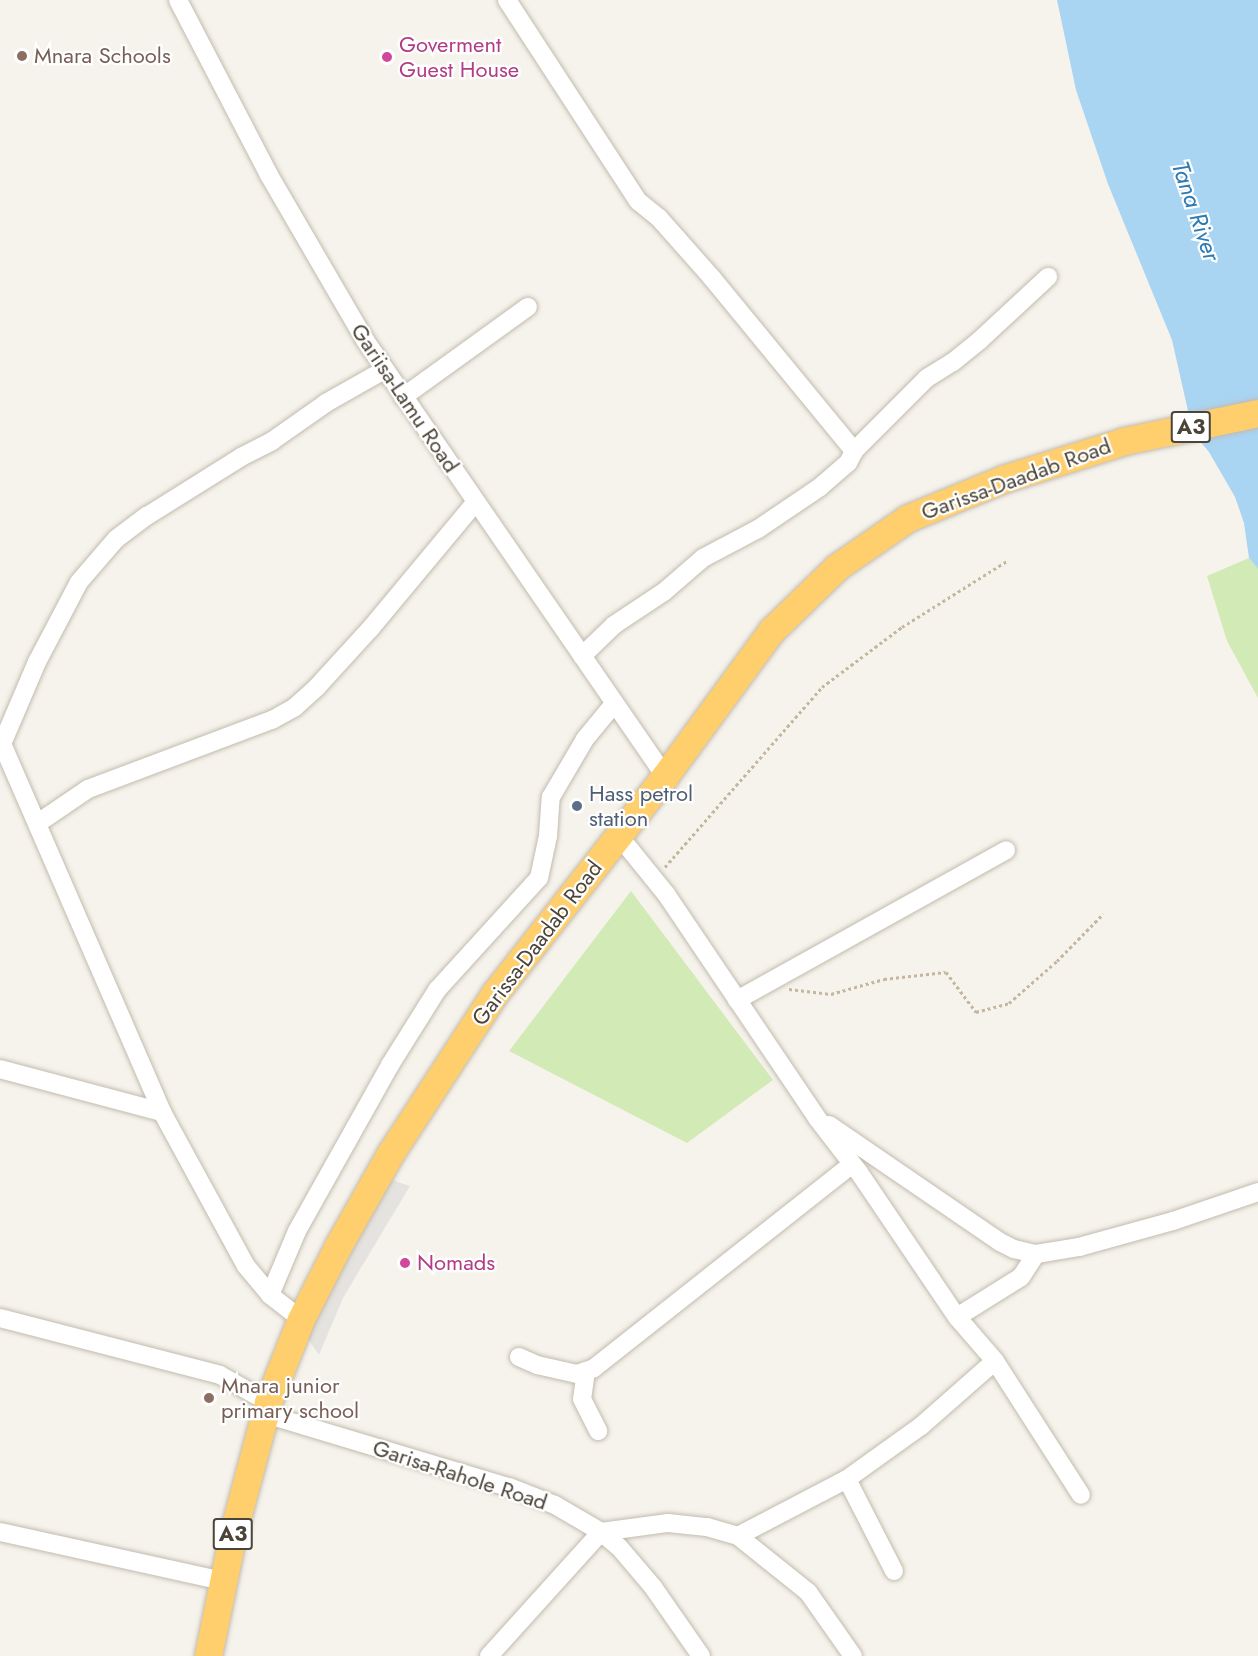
<!DOCTYPE html>
<html>
<head>
<meta charset="utf-8">
<style>
  body { margin:0 }
  #map { position:relative; width:1258px; height:1656px; overflow:hidden; background:#f6f3ec; font-family:Jost,sans-serif }
  div>[style] { position:absolute }
  .green>* { inset:0; background:#d2eab5 }
  .parking>* { inset:0; background:#e5e3e0 }
  .water>* { inset:0; background:#a9d4f2 }
  .path>* { height:3px; margin-top:-1.5px; transform-origin:0; background:repeating-linear-gradient(90deg,#c4b79f 0 3px,transparent 0 6px) }
  .roads { filter:drop-shadow(0 0 2px #c2bbae) drop-shadow(0 0 2px #c2bbae) }
  .minor>* { height:18px; margin:-9px; padding:0 9px; transform-origin:9px; border-radius:9px; background:#fff }
  .highway>* { height:27px; margin:-13.5px; padding:0 13.5px; transform-origin:13.5px; border-radius:13.5px; background:#ffcf6e }
  .dots>* { width:16px; height:16px; translate:-50% -50%; box-sizing:border-box; border:3px solid #fff; border-radius:50% }
  span { translate:-50% -50%; white-space:nowrap; text-align:center; line-height:1.15; -webkit-text-stroke:4.5px #fff; paint-order:stroke }
  .shield-label span { padding:2px 4px; background:#fff; border:2px solid; border-radius:4px; -webkit-text-stroke-width:0 }
  .shield-label { font-size:21px; color:#4b4439; font-weight:700 }
  .hotel-label { font-size:22px; color:#b23c85 }
  .left { translate:0 -50%; text-align:left }
  .education-label { font-size:22px; color:#785e54 }
  .street-label { font-size:22px; color:#4b4439 }
  .service-label { font-size:22px; color:#4e5e75 }
  .water-label { font-size:24px; color:#2e7ab2; font-style:italic }
</style>
</head>
<body>
<div id="map">
  <div class="green">
    <i style="clip-path:polygon(1249px 558px,1258px 569px,1258px 698px,1227px 641px,1207px 576px)"></i>
    <i style="clip-path:polygon(631px 891px,773px 1080px,687px 1143px,509px 1051px)"></i>
  </div>
  <div class="parking">
    <i style="clip-path:polygon(383px 1177px,410px 1186px,343px 1298px,319px 1355px,300px 1327px)"></i>
  </div>
  <div class="water">
    <i style="clip-path:polygon(1057px 0,1258px 0,1258px 569px,1249px 558px,1244px 523px,1235px 497px,1209px 452px,1193px 433px,1172px 340px,1108px 184px,1076px 90px)"></i>
  </div>
  <div class="path">
    <i style="left:665px;top:867px;width:239px;rotate:-48.9deg"></i>
    <i style="left:822px;top:687px;width:100px;rotate:-36.9deg"></i>
    <i style="left:902px;top:627px;width:124px;rotate:-32.2deg"></i>
    <i style="left:789px;top:989px;width:42px;rotate:6.8deg"></i>
    <i style="left:831px;top:994px;width:55px;rotate:-15.8deg"></i>
    <i style="left:884px;top:979px;width:62px;rotate:-6.4deg"></i>
    <i style="left:946px;top:972px;width:50px;rotate:53.1deg"></i>
    <i style="left:976px;top:1012px;width:34px;rotate:-15deg"></i>
    <i style="left:1009px;top:1003px;width:64px;rotate:-41.2deg"></i>
    <i style="left:1057px;top:961px;width:66px;rotate:-45.6deg"></i>
  </div>
  <div class="roads">
    <div class="minor">
      <i style="left:178px;top:0;width:197px;rotate:62.5deg"></i>
      <i style="left:269px;top:175px;width:191px;rotate:59.8deg"></i>
      <i style="left:365px;top:340px;width:529px;rotate:55.47deg"></i>
      <i style="left:507px;top:0;width:240px;rotate:56.9deg"></i>
      <i style="left:638px;top:201px;width:27px;rotate:39deg"></i>
      <i style="left:659px;top:218px;width:80px;rotate:48.5deg"></i>
      <i style="left:712px;top:278px;width:224px;rotate:50.6deg"></i>
      <i style="left:403px;top:397px;width:154px;rotate:-35.8deg"></i>
      <i style="left:582px;top:656px;width:45px;rotate:-44.1deg"></i>
      <i style="left:614px;top:625px;width:61px;rotate:-33.7deg"></i>
      <i style="left:665px;top:591px;width:50px;rotate:-41deg"></i>
      <i style="left:703px;top:558px;width:62px;rotate:-27.8deg"></i>
      <i style="left:758px;top:529px;width:75px;rotate:-34.1deg"></i>
      <i style="left:820px;top:487px;width:37px;rotate:-41deg"></i>
      <i style="left:848px;top:463px;width:13px;rotate:-63deg"></i>
      <i style="left:854px;top:451px;width:103px;rotate:-45deg"></i>
      <i style="left:927px;top:378px;width:31px;rotate:-32deg"></i>
      <i style="left:953px;top:362px;width:35px;rotate:-39deg"></i>
      <i style="left:980px;top:340px;width:93px;rotate:-42.8deg"></i>
      <i style="left:0;top:739px;width:407px;rotate:66.5deg"></i>
      <i style="left:162px;top:1112px;width:175px;rotate:61.4deg"></i>
      <i style="left:246px;top:1266px;width:38px;rotate:50deg"></i>
      <i style="left:270px;top:1295px;width:39px;rotate:38deg"></i>
      <i style="left:2px;top:744px;width:89px;rotate:-66.9deg"></i>
      <i style="left:37px;top:662px;width:90px;rotate:-62.3deg"></i>
      <i style="left:79px;top:582px;width:57px;rotate:-49.3deg"></i>
      <i style="left:116px;top:539px;width:39px;rotate:-37deg"></i>
      <i style="left:147px;top:516px;width:111px;rotate:-32.1deg"></i>
      <i style="left:241px;top:457px;width:35px;rotate:-27deg"></i>
      <i style="left:272px;top:441px;width:66px;rotate:-35.1deg"></i>
      <i style="left:326px;top:403px;width:67px;rotate:-29.6deg"></i>
      <i style="left:38px;top:823px;width:60px;rotate:-34.2deg"></i>
      <i style="left:88px;top:789px;width:197px;rotate:-20.6deg"></i>
      <i style="left:272px;top:720px;width:26px;rotate:-29deg"></i>
      <i style="left:295px;top:707px;width:30px;rotate:-42deg"></i>
      <i style="left:317px;top:687px;width:79px;rotate:-47.6deg"></i>
      <i style="left:370px;top:629px;width:165px;rotate:-50.2deg"></i>
      <i style="left:619px;top:836px;width:75px;rotate:51deg"></i>
      <i style="left:666px;top:894px;width:270px;rotate:56deg"></i>
      <i style="left:817px;top:1118px;width:67px;rotate:52.3deg"></i>
      <i style="left:858px;top:1171px;width:176px;rotate:55.9deg"></i>
      <i style="left:957px;top:1317px;width:58px;rotate:49.2deg"></i>
      <i style="left:995px;top:1361px;width:159px;rotate:57.3deg"></i>
      <i style="left:737px;top:1000px;width:308px;rotate:-29.1deg"></i>
      <i style="left:0;top:1069px;width:168px;rotate:14.9deg"></i>
      <i style="left:829px;top:1125px;width:207px;rotate:34.4deg"></i>
      <i style="left:1000px;top:1242px;width:16px;rotate:27deg"></i>
      <i style="left:1014px;top:1249px;width:23px;rotate:13deg"></i>
      <i style="left:1036px;top:1254px;width:44px;rotate:-9.2deg"></i>
      <i style="left:1079px;top:1247px;width:98px;rotate:-15.5deg"></i>
      <i style="left:1173px;top:1221px;width:90px;rotate:-18.8deg"></i>
      <i style="left:270px;top:1295px;width:69px;rotate:-67.1deg"></i>
      <i style="left:297px;top:1231px;width:190px;rotate:-60.7deg"></i>
      <i style="left:390px;top:1065px;width:89px;rotate:-57.9deg"></i>
      <i style="left:437px;top:990px;width:151px;rotate:-47.7deg"></i>
      <i style="left:539px;top:878px;width:43px;rotate:-77.9deg"></i>
      <i style="left:548px;top:836px;width:39px;rotate:-86deg"></i>
      <i style="left:551px;top:797px;width:67px;rotate:-59.6deg"></i>
      <i style="left:585px;top:739px;width:45px;rotate:-50.4deg"></i>
      <i style="left:957px;top:1317px;width:75px;rotate:-32deg"></i>
      <i style="left:1021px;top:1277px;width:27px;rotate:-57deg"></i>
      <i style="left:0;top:1318px;width:227px;rotate:14.5deg"></i>
      <i style="left:220px;top:1375px;width:55px;rotate:29.4deg"></i>
      <i style="left:519px;top:1357px;width:20px;rotate:24deg"></i>
      <i style="left:537px;top:1365px;width:41px;rotate:12.7deg"></i>
      <i style="left:577px;top:1374px;width:18px;rotate:-19deg"></i>
      <i style="left:594px;top:1368px;width:329px;rotate:-38.3deg"></i>
      <i style="left:586px;top:1371px;width:28px;rotate:98deg"></i>
      <i style="left:582px;top:1399px;width:36px;rotate:63deg"></i>
      <i style="left:265px;top:1414px;width:255px;rotate:16.7deg"></i>
      <i style="left:509px;top:1487px;width:49px;rotate:21.4deg"></i>
      <i style="left:555px;top:1505px;width:53px;rotate:30.4deg"></i>
      <i style="left:601px;top:1532px;width:23px;rotate:40deg"></i>
      <i style="left:619px;top:1547px;width:52px;rotate:49.6deg"></i>
      <i style="left:653px;top:1587px;width:84px;rotate:55.2deg"></i>
      <i style="left:0;top:1532px;width:228px;rotate:12.4deg"></i>
      <i style="left:738px;top:1536px;width:123px;rotate:-27.6deg"></i>
      <i style="left:894px;top:1571px;width:103px;rotate:-117.1deg"></i>
      <i style="left:847px;top:1479px;width:91px;rotate:-35.6deg"></i>
      <i style="left:921px;top:1426px;width:98px;rotate:-41.3deg"></i>
      <i style="left:489px;top:1656px;width:167px;rotate:-47.9deg"></i>
      <i style="left:601px;top:1532px;width:68px;rotate:-7.7deg"></i>
      <i style="left:668px;top:1523px;width:39px;rotate:6deg"></i>
      <i style="left:707px;top:1527px;width:32px;rotate:16deg"></i>
      <i style="left:738px;top:1536px;width:90px;rotate:38.7deg"></i>
      <i style="left:808px;top:1592px;width:78px;rotate:54.9deg"></i>
    </div>
    <div class="highway">
      <i style="left:208px;top:1656px;width:126px;rotate:-78.5deg"></i>
      <i style="left:233px;top:1533px;width:136px;rotate:-75deg"></i>
      <i style="left:268px;top:1402px;width:89px;rotate:-68.3deg"></i>
      <i style="left:301px;top:1319px;width:82px;rotate:-63.1deg"></i>
      <i style="left:338px;top:1246px;width:106px;rotate:-60.5deg"></i>
      <i style="left:390px;top:1154px;width:192px;rotate:-56.9deg"></i>
      <i style="left:495px;top:993px;width:276px;rotate:-51.9deg"></i>
      <i style="left:665px;top:776px;width:180px;rotate:-53.8deg"></i>
      <i style="left:771px;top:631px;width:92px;rotate:-44.1deg"></i>
      <i style="left:837px;top:567px;width:86px;rotate:-34.6deg"></i>
      <i style="left:908px;top:518px;width:103px;rotate:-22.3deg"></i>
      <i style="left:1003px;top:479px;width:127px;rotate:-17.4deg"></i>
      <i style="left:1124px;top:441px;width:137px;rotate:-11.8deg"></i>
    </div>
  </div>
  <div class="dots">
    <i style="left:22px;top:56px;background:#8d6e63"></i>
    <i style="left:387px;top:57px;background:#d1479c"></i>
    <i style="left:577px;top:806px;background:#5c6f8a"></i>
    <i style="left:405px;top:1263px;background:#d1479c"></i>
    <i style="left:209px;top:1398px;background:#8d6e63"></i>
  </div>
  <div class="shield-label">
    <span style="left:1191px;top:427px">A3</span>
    <span style="left:233px;top:1534px">A3</span>
  </div>
  <div class="hotel-label">
    <span class="left" style="left:399px;top:57px">Goverment<br>Guest House</span>
    <span class="left" style="left:417px;top:1263px">Nomads</span>
  </div>
  <div class="education-label">
    <span class="left" style="left:34px;top:56px">Mnara Schools</span>
    <span class="left" style="left:221px;top:1398px">Mnara junior<br>primary school</span>
  </div>
  <div class="street-label">
    <span style="left:405px;top:398px;rotate:56deg">Gariisa-Lamu Road</span>
    <span style="left:1016px;top:479px;rotate:-20deg">Garissa-Daadab Road</span>
    <span style="left:537px;top:943px;rotate:-53deg">Garissa-Daadab Road</span>
    <span style="left:460px;top:1475px;rotate:18deg">Garisa-Rahole Road</span>
  </div>
  <div class="service-label">
    <span class="left" style="left:589px;top:806px">Hass petrol<br>station</span>
  </div>
  <div class="water-label">
    <span style="left:1196px;top:211px;rotate:71deg">Tana River</span>
  </div>
</div>
</body>
</html>
